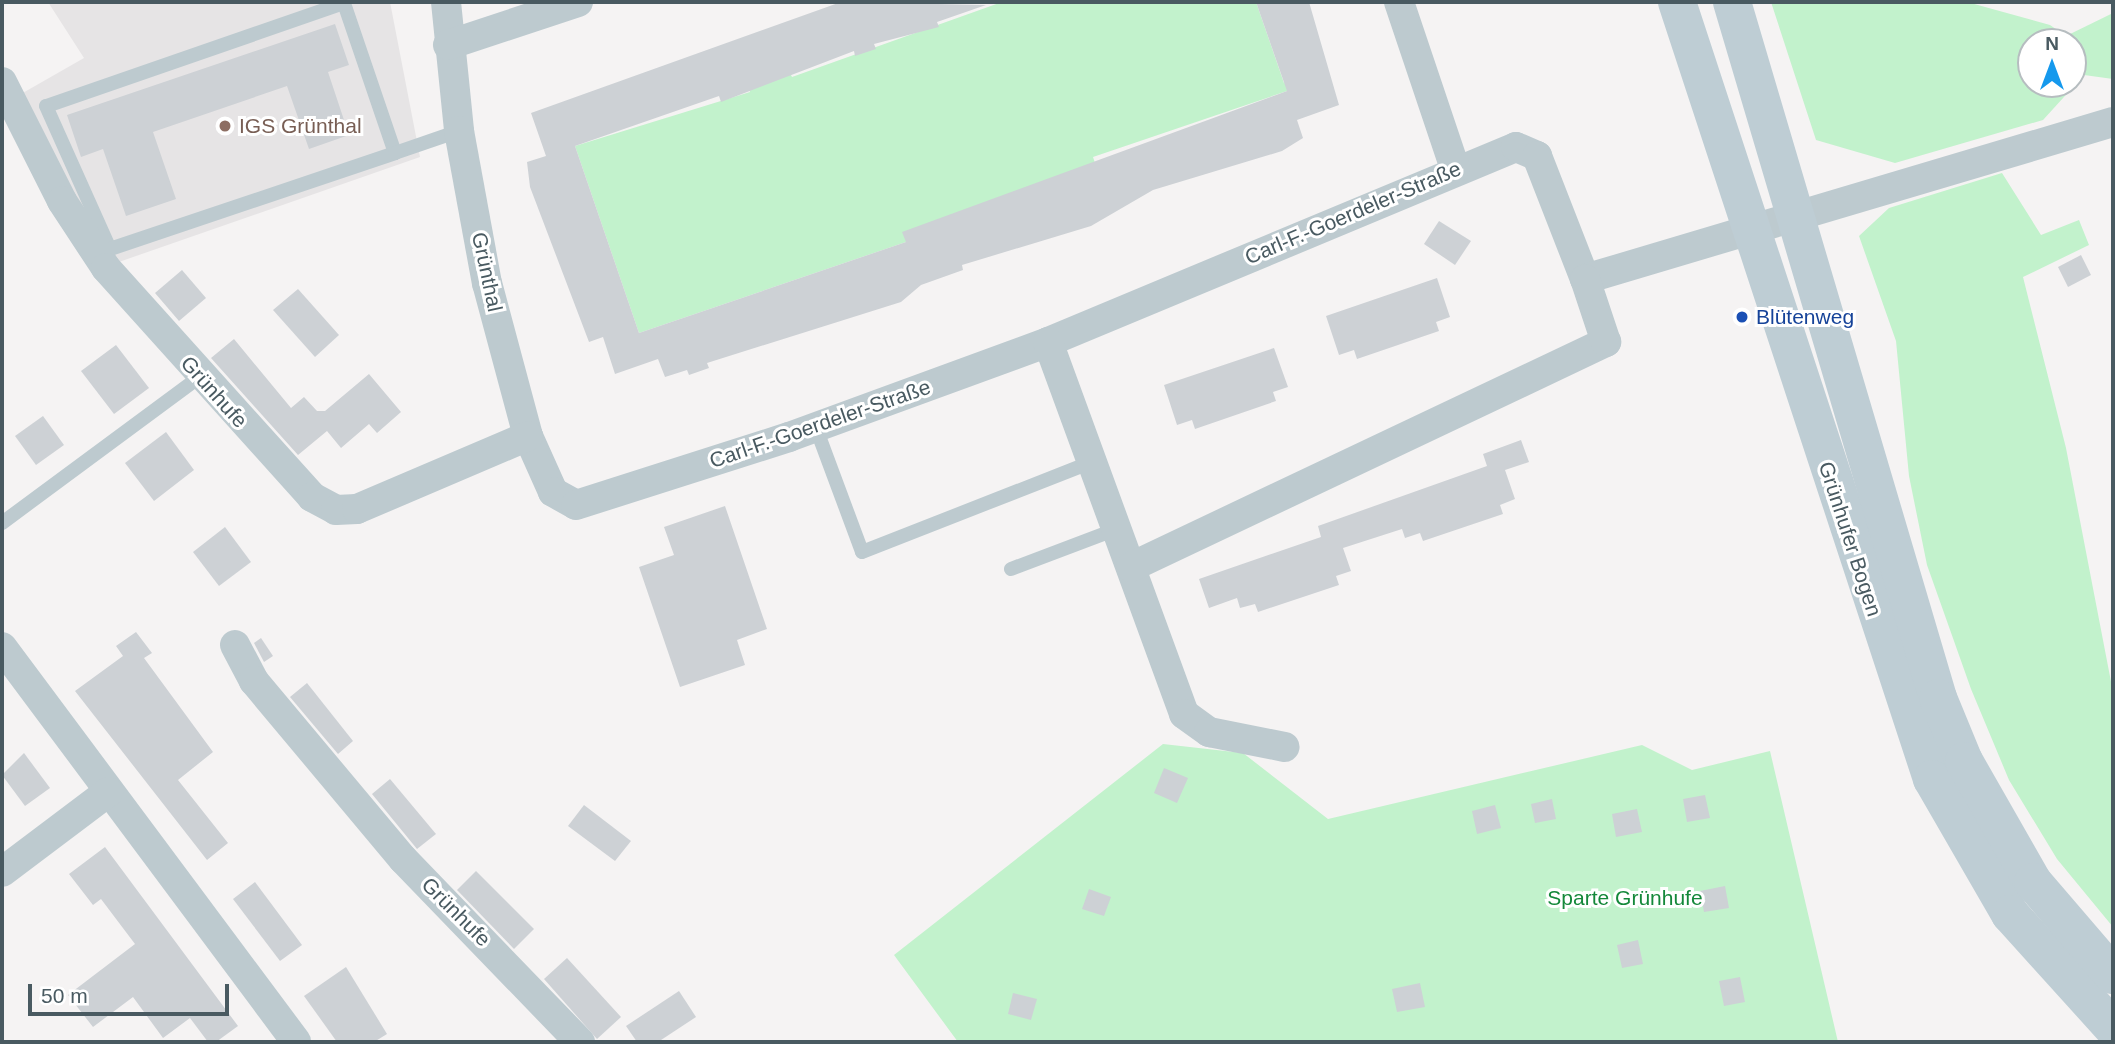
<!DOCTYPE html>
<html>
<head>
<meta charset="utf-8">
<style>
  body { margin:0 }
  #map { position:relative; width:2115px; height:1044px; overflow:hidden; background:#f5f3f3; font-family:Arial,sans-serif }
  div>[style] { position:absolute }
  .education>* { inset:0; background:#e6e4e5 }
  .green>* { inset:0; background:#c2f2cc }
  .building>* { inset:0; background:#cdd1d5 }
  .lane>* { height:14px; margin:-7px; padding:0 7px; transform-origin:7px; border-radius:7px; background:#bdcacf }
  .street>* { height:30px; margin:-15px; padding:0 15px; transform-origin:15px; border-radius:15px; background:#bdcacf }
  .secondary>* { height:38px; margin:-19px; padding:0 19px; transform-origin:19px; border-radius:19px; background:#becdd4 }
  .dots>* { width:19px; height:19px; translate:-50% -50%; box-sizing:border-box; border:4px solid #fff; border-radius:50% }
  span { translate:-50% -50%; white-space:nowrap; text-align:center; line-height:1.15; -webkit-text-stroke:6px #fff; paint-order:stroke }
  .education-label { font-size:21px; color:#785e54 }
  .left { translate:0 -50%; text-align:left }
  .street-label { font-size:21px; color:#495a61 }
  .transit-label { font-size:21px; color:#164399 }
  .park-label { font-size:21px; color:#14883a }
  .frame { position:absolute; inset:0; border:4px solid #495a61; pointer-events:none }
  .north { position:absolute; left:2017px; top:28px; width:70px; height:70px; box-sizing:border-box; background:#fff; border:2px solid #b6bdc0; border-radius:50%; rotate:0deg; font-size:19px; font-weight:700; line-height:28px; text-align:center; color:#495a61 }
  .north::after { content:''; display:block; margin:auto; width:24px; height:32px; background:#1599ed; clip-path:polygon(50% 0,100% 100%,50% 72%,0 100%) }
  .scale { position:absolute; left:28px; top:984px; width:201px; height:32px; box-sizing:border-box; border:4px solid #495a61; border-top:0; padding-left:9px; font-size:21px; line-height:24px; white-space:nowrap; color:#495a61; -webkit-text-stroke:5px #fff; paint-order:stroke }
</style>
</head>
<body>
<div id="map">
  <div class="education">
    <i style="clip-path:polygon(48px 2px,390px 2px,420px 157px,116px 263px,91px 231px,21px 94px,84px 58px)"></i>
  </div>
  <div class="green">
    <i style="clip-path:polygon(1002px 2px,1256px 2px,1284px 83px,1296px 88px,1093px 157px,1096px 166px,906px 242px,639px 333px,575px 146px,750px 92px,747px 82px,790px 73px,792px 77px)"></i>
    <i style="clip-path:polygon(evenodd,1771px 2px,1967px 2px,2050px 25px,2066px 36px,2113px 13px,2113px 79px,2084px 75px,2043px 120px,1895px 163px,1816px 140px,1771px 2px,2073px 42px,2073px 84px,2031px 84px,2031px 42px,2073px 42px)"></i>
    <i style="clip-path:polygon(2002px 173px,2041px 235px,2079px 220px,2089px 245px,2023px 277px,2066px 448px,2113px 692px,2113px 927px,2057px 859px,2009px 780px,1971px 689px,1927px 565px,1909px 476px,1896px 341px,1859px 236px,1889px 208px)"></i>
    <i style="clip-path:polygon(1163px 744px,1243px 753px,1328px 819px,1642px 745px,1692px 770px,1770px 751px,1838px 1042px,958px 1042px,894px 955px)"></i>
  </div>
  <div class="building">
    <i style="clip-path:polygon(841px 2px,986px 5px,937px 22px,939px 27px,874px 44px,876px 49px,855px 56px,854px 51px,721px 102px,719px 96px,575px 146px,639px 333px,906px 242px,902px 232px,1287px 91px,1256px 2px,1309px 2px,1339px 105px,1297px 120px,1303px 138px,1282px 151px,1153px 190px,1091px 226px,962px 265px,963px 270px,921px 285px,901px 302px,707px 363px,709px 368px,689px 375px,687px 370px,665px 377px,658px 359px,615px 374px,603px 337px,589px 342px,530px 187px,527px 162px,546px 156px,531px 113px)"></i>
    <i style="clip-path:polygon(335px 24px,349px 65px,328px 72px,349px 135px,309px 149px,287px 86px,153px 132px,176px 199px,126px 216px,103px 149px,81px 157px,67px 115px)"></i>
    <i style="clip-path:polygon(1439px 221px,1471px 241px,1455px 265px,1424px 244px)"></i>
    <i style="clip-path:polygon(2081px 255px,2091px 275px,2068px 287px,2058px 267px)"></i>
    <i style="clip-path:polygon(182px 270px,206px 298px,179px 321px,155px 293px)"></i>
    <i style="clip-path:polygon(1437px 278px,1450px 317px,1436px 322px,1439px 331px,1357px 359px,1354px 350px,1339px 355px,1326px 316px)"></i>
    <i style="clip-path:polygon(298px 289px,339px 335px,315px 357px,273px 310px)"></i>
    <i style="clip-path:polygon(234px 339px,291px 408px,304px 397px,317px 411px,325px 411px,369px 374px,401px 412px,377px 433px,369px 424px,341px 448px,327px 431px,298px 455px,211px 358px)"></i>
    <i style="clip-path:polygon(116px 345px,149px 388px,114px 414px,81px 371px)"></i>
    <i style="clip-path:polygon(1274px 348px,1288px 387px,1273px 392px,1276px 401px,1195px 429px,1192px 420px,1177px 425px,1164px 385px)"></i>
    <i style="clip-path:polygon(43px 416px,64px 445px,36px 465px,15px 436px)"></i>
    <i style="clip-path:polygon(166px 432px,194px 470px,154px 501px,125px 463px)"></i>
    <i style="clip-path:polygon(1521px 440px,1529px 462px,1505px 470px,1515px 499px,1500px 505px,1503px 514px,1423px 541px,1420px 533px,1405px 538px,1402px 529px,1343px 548px,1351px 571px,1336px 576px,1339px 585px,1258px 612px,1255px 604px,1240px 608px,1237px 598px,1209px 608px,1199px 579px,1321px 537px,1318px 526px,1487px 466px,1483px 454px)"></i>
    <i style="clip-path:polygon(725px 506px,767px 629px,737px 640px,745px 665px,680px 687px,639px 567px,674px 555px,664px 527px)"></i>
    <i style="clip-path:polygon(225px 527px,251px 562px,219px 586px,193px 552px)"></i>
    <i style="clip-path:polygon(136px 632px,152px 653px,144px 658px,213px 752px,178px 780px,228px 843px,207px 860px,75px 691px,123px 656px,116px 646px)"></i>
    <i style="clip-path:polygon(261px 638px,273px 656px,264px 662px,254px 643px)"></i>
    <i style="clip-path:polygon(307px 683px,353px 741px,338px 754px,290px 697px)"></i>
    <i style="clip-path:polygon(24px 753px,50px 788px,25px 806px,2px 775px)"></i>
    <i style="clip-path:polygon(1164px 768px,1188px 778px,1177px 803px,1154px 793px)"></i>
    <i style="clip-path:polygon(390px 779px,436px 834px,417px 849px,372px 794px)"></i>
    <i style="clip-path:polygon(1705px 795px,1710px 818px,1687px 822px,1683px 799px)"></i>
    <i style="clip-path:polygon(1552px 799px,1556px 819px,1535px 823px,1531px 804px)"></i>
    <i style="clip-path:polygon(584px 805px,631px 841px,615px 861px,568px 826px)"></i>
    <i style="clip-path:polygon(1495px 805px,1501px 828px,1477px 834px,1472px 811px)"></i>
    <i style="clip-path:polygon(1637px 809px,1642px 832px,1616px 837px,1612px 814px)"></i>
    <i style="clip-path:polygon(105px 847px,238px 1026px,216px 1042px,208px 1042px,190px 1018px,163px 1038px,133px 997px,93px 1027px,68px 995px,135px 944px,101px 899px,93px 905px,69px 874px)"></i>
    <i style="clip-path:polygon(476px 871px,534px 929px,514px 949px,457px 890px)"></i>
    <i style="clip-path:polygon(255px 882px,302px 945px,280px 961px,233px 899px)"></i>
    <i style="clip-path:polygon(1725px 886px,1729px 908px,1704px 912px,1700px 891px)"></i>
    <i style="clip-path:polygon(1089px 889px,1111px 897px,1104px 916px,1082px 909px)"></i>
    <i style="clip-path:polygon(1638px 940px,1643px 964px,1622px 968px,1617px 945px)"></i>
    <i style="clip-path:polygon(567px 958px,621px 1017px,597px 1039px,544px 979px)"></i>
    <i style="clip-path:polygon(346px 967px,387px 1034px,374px 1042px,337px 1042px,304px 996px)"></i>
    <i style="clip-path:polygon(1740px 977px,1745px 1002px,1724px 1006px,1719px 981px)"></i>
    <i style="clip-path:polygon(1420px 983px,1425px 1007px,1397px 1012px,1392px 989px)"></i>
    <i style="clip-path:polygon(679px 991px,696px 1017px,658px 1042px,637px 1042px,626px 1026px)"></i>
    <i style="clip-path:polygon(1013px 993px,1037px 999px,1031px 1020px,1008px 1014px)"></i>
  </div>
  <div class="lane">
    <i style="left:395px;top:153px;width:158px;rotate:-108.8deg"></i>
    <i style="left:344px;top:3px;width:315px;rotate:160.9deg"></i>
    <i style="left:46px;top:106px;width:157px;rotate:65.9deg"></i>
    <i style="left:110px;top:249px;width:301px;rotate:-18.6deg"></i>
    <i style="left:395px;top:153px;width:68px;rotate:-19deg"></i>
    <i style="left:816px;top:428px;width:132px;rotate:69.6deg"></i>
    <i style="left:862px;top:552px;width:247px;rotate:-21.4deg"></i>
    <i style="left:2px;top:523px;width:245px;rotate:-36.5deg"></i>
    <i style="left:1011px;top:569px;width:113px;rotate:-20.7deg"></i>
  </div>
  <div class="street">
    <i style="left:446px;top:2px;width:130px;rotate:84.2deg"></i>
    <i style="left:459px;top:131px;width:155px;rotate:79.6deg"></i>
    <i style="left:487px;top:283px;width:158px;rotate:75deg"></i>
    <i style="left:528px;top:436px;width:61px;rotate:65.9deg"></i>
    <i style="left:553px;top:492px;width:26px;rotate:29deg"></i>
    <i style="left:576px;top:505px;width:224px;rotate:-17.7deg"></i>
    <i style="left:789px;top:437px;width:276px;rotate:-20.1deg"></i>
    <i style="left:1048px;top:342px;width:507px;rotate:-22.62deg"></i>
    <i style="left:1516px;top:147px;width:23px;rotate:23deg"></i>
    <i style="left:1537px;top:156px;width:132px;rotate:68.7deg"></i>
    <i style="left:1585px;top:279px;width:551px;rotate:-16.56deg"></i>
    <i style="left:1399px;top:2px;width:175px;rotate:71.4deg"></i>
    <i style="left:448px;top:45px;width:137px;rotate:-18.3deg"></i>
    <i style="left:2px;top:82px;width:133px;rotate:63.2deg"></i>
    <i style="left:62px;top:201px;width:80px;rotate:56.7deg"></i>
    <i style="left:106px;top:268px;width:308px;rotate:48deg"></i>
    <i style="left:312px;top:497px;width:27px;rotate:28deg"></i>
    <i style="left:336px;top:510px;width:21px;rotate:-3deg"></i>
    <i style="left:357px;top:509px;width:186px;rotate:-23.1deg"></i>
    <i style="left:1048px;top:342px;width:396px;rotate:69.9deg"></i>
    <i style="left:1184px;top:714px;width:31px;rotate:36deg"></i>
    <i style="left:1209px;top:732px;width:77px;rotate:11.2deg"></i>
    <i style="left:1131px;top:567px;width:526px;rotate:-25.35deg"></i>
    <i style="left:1606px;top:342px;width:66px;rotate:-108.4deg"></i>
    <i style="left:235px;top:645px;width:41px;rotate:62.2deg"></i>
    <i style="left:254px;top:681px;width:232px;rotate:50.1deg"></i>
    <i style="left:403px;top:859px;width:255px;rotate:46deg"></i>
    <i style="left:2px;top:647px;width:492px;rotate:53.3deg"></i>
    <i style="left:2px;top:872px;width:133px;rotate:-37deg"></i>
  </div>
  <div class="secondary">
    <i style="left:1677px;top:2px;width:818px;rotate:71.83deg"></i>
    <i style="left:1932px;top:779px;width:156px;rotate:60deg"></i>
    <i style="left:2010px;top:914px;width:154px;rotate:47.9deg"></i>
    <i style="left:1732px;top:2px;width:726px;rotate:73.51deg"></i>
    <i style="left:1938px;top:698px;width:68px;rotate:67.6deg"></i>
    <i style="left:1964px;top:761px;width:139px;rotate:60.3deg"></i>
    <i style="left:2033px;top:882px;width:123px;rotate:49.3deg"></i>
  </div>
  <div class="dots">
    <i style="left:225px;top:126px;background:#8d6e63"></i>
    <i style="left:1742px;top:317px;background:#1a4fb4"></i>
  </div>
  <div class="education-label">
    <span class="left" style="left:239px;top:126px">IGS Grünthal</span>
  </div>
  <div class="street-label">
    <span style="left:1353px;top:213px;rotate:-23deg">Carl-F.-Goerdeler-Straße</span>
    <span style="left:487px;top:272px;rotate:78deg">Grünthal</span>
    <span style="left:214px;top:392px;rotate:48deg">Grünhufe</span>
    <span style="left:820px;top:424px;rotate:-19deg">Carl-F.-Goerdeler-Straße</span>
    <span style="left:1850px;top:539px;rotate:72deg">Grünhufer Bogen</span>
    <span style="left:456px;top:912px;rotate:45deg">Grünhufe</span>
  </div>
  <div class="transit-label">
    <span class="left" style="left:1756px;top:317px">Blütenweg</span>
  </div>
  <div class="park-label">
    <span style="left:1625px;top:898px">Sparte Grünhufe</span>
  </div>
  <div class="frame"></div>
  <div class="north">N</div>
  <div class="scale">50 m</div>
</div>
</body>
</html>
